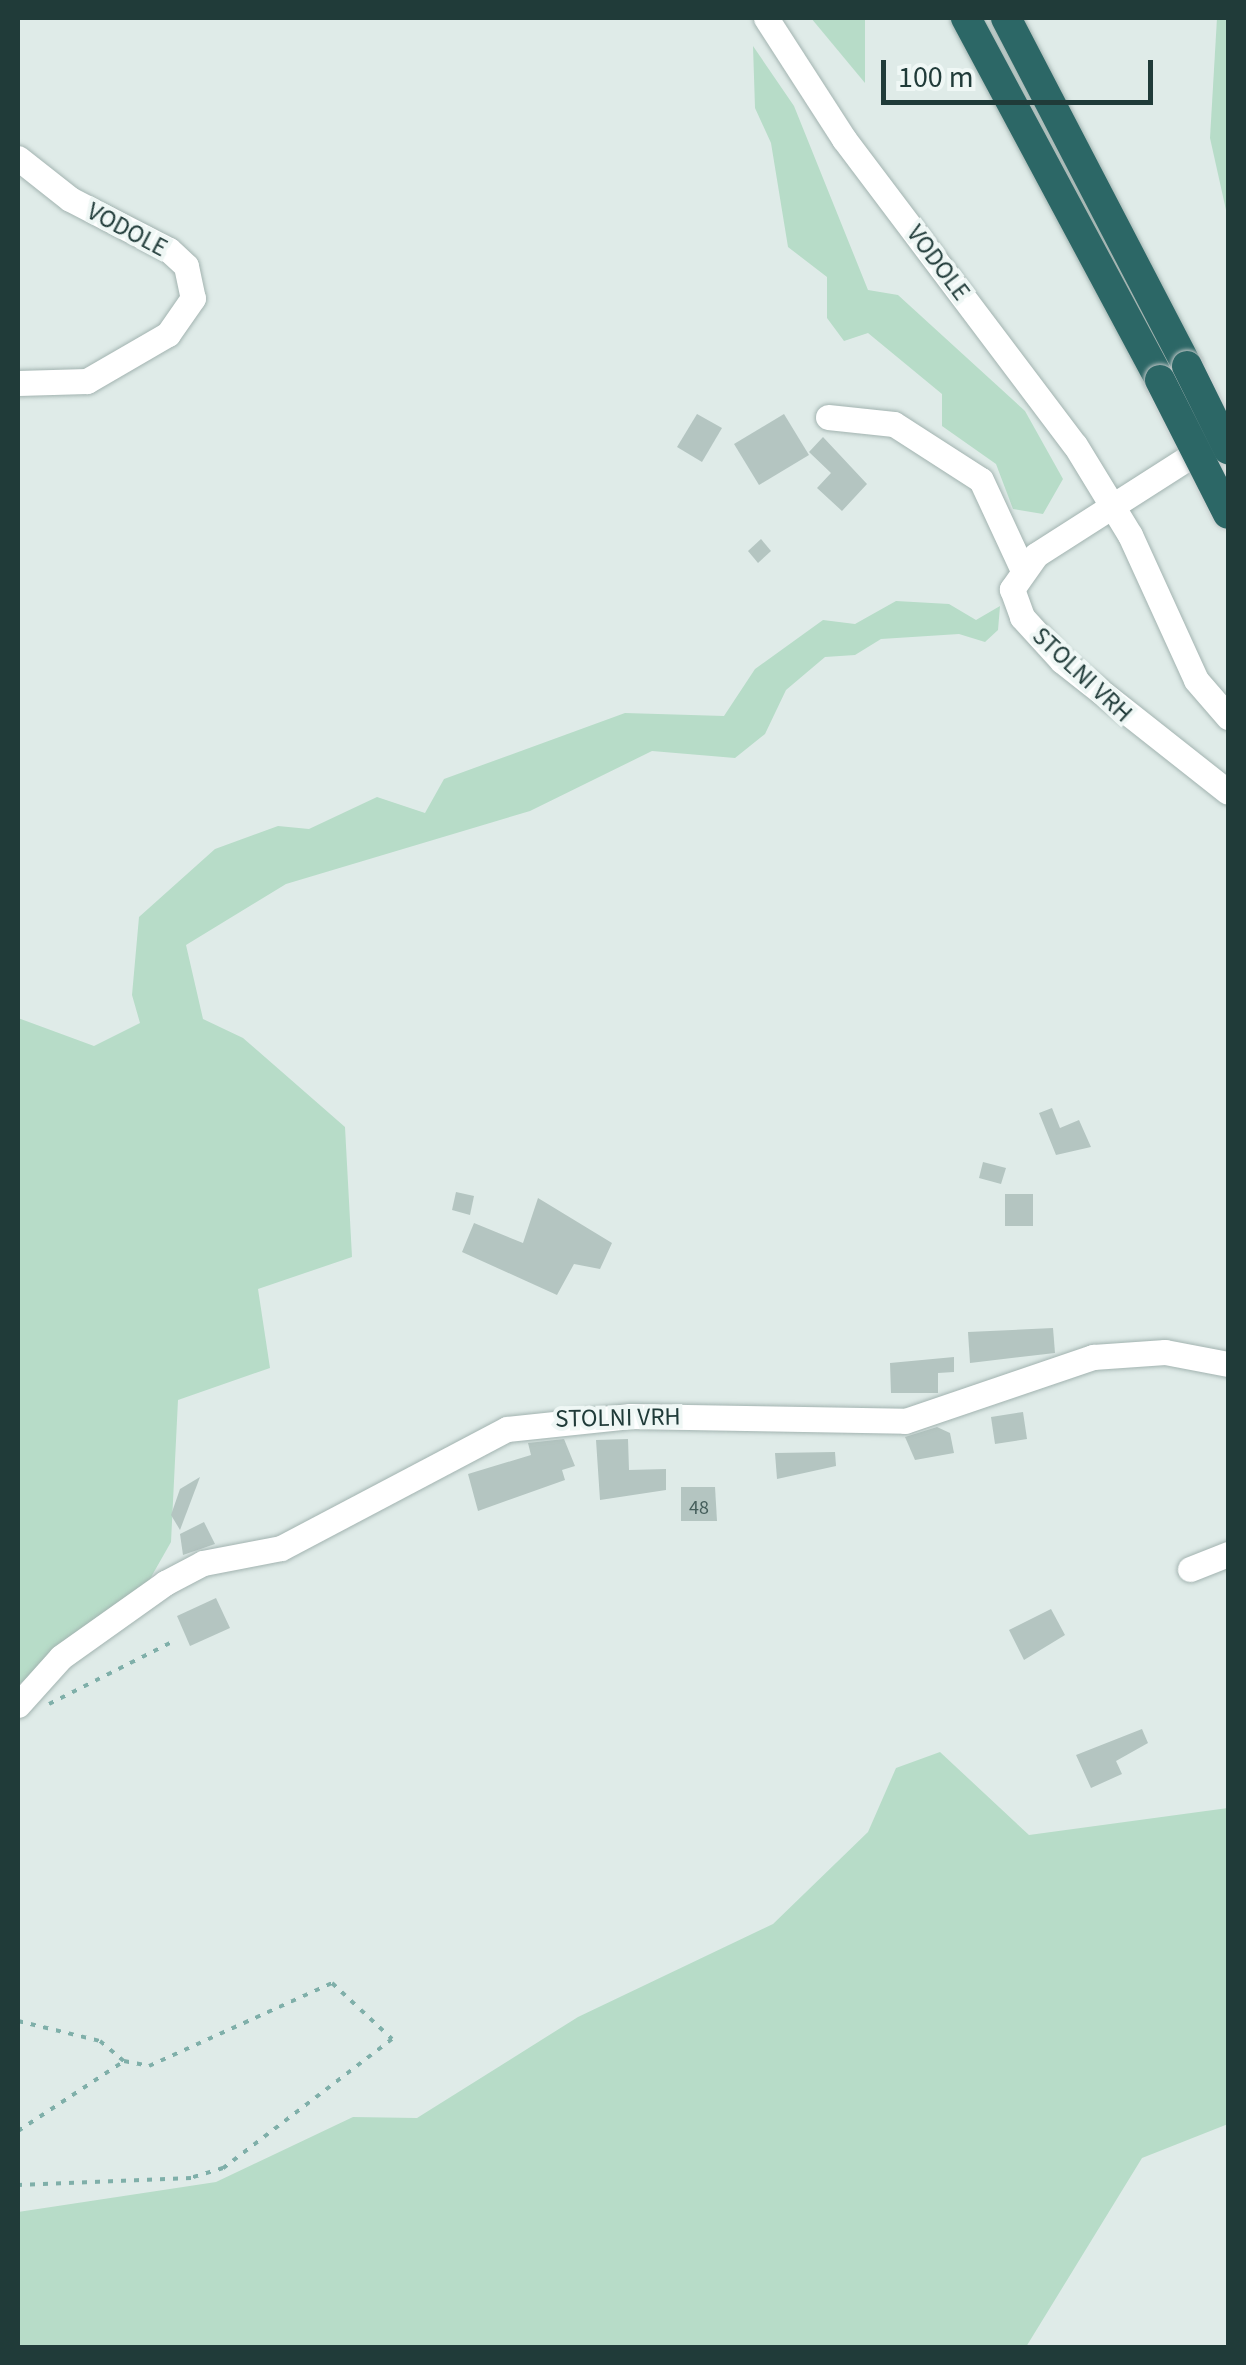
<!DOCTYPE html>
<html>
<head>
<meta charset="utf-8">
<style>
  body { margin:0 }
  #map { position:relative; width:1246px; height:2365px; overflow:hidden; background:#dfebe8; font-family:"Source Sans 3",sans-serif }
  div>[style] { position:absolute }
  .green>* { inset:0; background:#b7dcc8 }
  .building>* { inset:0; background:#b4c5c1 }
  .path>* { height:4px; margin-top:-2px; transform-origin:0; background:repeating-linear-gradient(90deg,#7fafa9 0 5px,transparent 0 13px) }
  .roads { filter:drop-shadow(0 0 2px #a2b3b0) drop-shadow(0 0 2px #a2b3b0) }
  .minor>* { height:25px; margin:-12.5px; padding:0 12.5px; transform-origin:12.5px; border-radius:12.5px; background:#fff }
  .highway>* { height:30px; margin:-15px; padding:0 15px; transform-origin:15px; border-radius:15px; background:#2c6766 }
  .bridges { filter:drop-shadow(0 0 2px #c1c8c8) drop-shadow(0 0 2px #c1c8c8) }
  .highway-bridge>* { height:30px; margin:-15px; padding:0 15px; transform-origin:15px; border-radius:15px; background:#2c6766 }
  span { translate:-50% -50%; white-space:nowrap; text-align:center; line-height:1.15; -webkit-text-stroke:8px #eff7f5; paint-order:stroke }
  .number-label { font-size:20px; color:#455e5b }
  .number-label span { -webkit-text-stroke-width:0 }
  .street-label { font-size:25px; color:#203b39 }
  .frame { position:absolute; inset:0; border:20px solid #203b39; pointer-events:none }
  .scale { position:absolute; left:881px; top:60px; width:272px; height:45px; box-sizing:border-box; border:5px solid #203b39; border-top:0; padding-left:12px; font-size:30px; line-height:35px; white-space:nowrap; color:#203b39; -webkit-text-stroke:8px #eff7f5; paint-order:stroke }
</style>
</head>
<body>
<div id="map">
  <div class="green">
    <i style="clip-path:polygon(811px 18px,865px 18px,865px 83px)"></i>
    <i style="clip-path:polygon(1217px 18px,1228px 18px,1228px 219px,1210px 138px)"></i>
    <i style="clip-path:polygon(753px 46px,794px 106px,868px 290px,898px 295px,1025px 411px,1063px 479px,1043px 514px,1013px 509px,996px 464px,942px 426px,942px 394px,868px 333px,844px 341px,827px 318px,827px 277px,788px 247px,771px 143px,755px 108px)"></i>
    <i style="clip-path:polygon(896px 601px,949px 604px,976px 620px,1000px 606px,998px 630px,985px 642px,959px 634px,881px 639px,855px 655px,825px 657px,786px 690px,765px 734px,735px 758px,652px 751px,530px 811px,286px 884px,186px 945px,203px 1019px,243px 1038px,345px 1127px,352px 1257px,258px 1289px,270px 1368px,178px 1400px,171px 1542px,146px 1586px,18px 1685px,18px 1018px,94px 1046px,140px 1023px,132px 995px,139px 917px,215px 849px,278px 826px,309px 829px,377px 797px,425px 813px,444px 779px,625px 713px,724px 716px,755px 669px,823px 620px,855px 624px)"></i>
    <i style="clip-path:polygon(940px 1752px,1029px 1835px,1228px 1808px,1228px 2124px,1142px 2158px,1026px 2347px,18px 2347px,18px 2212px,216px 2182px,353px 2117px,417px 2118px,578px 2017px,773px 1924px,868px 1832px,896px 1768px)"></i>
  </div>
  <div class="building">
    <i style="clip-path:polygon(697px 414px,722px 428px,702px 462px,677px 447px)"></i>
    <i style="clip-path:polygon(784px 414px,809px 455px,759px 485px,734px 444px)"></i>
    <i style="clip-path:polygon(823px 437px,867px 484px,842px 511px,817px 488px,831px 473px,809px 452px)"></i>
    <i style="clip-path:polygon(761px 539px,771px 551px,758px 563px,748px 551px)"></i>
    <i style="clip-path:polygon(1052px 1108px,1060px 1128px,1079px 1120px,1091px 1147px,1056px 1155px,1039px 1113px)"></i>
    <i style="clip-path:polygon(983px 1162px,1006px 1168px,1001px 1184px,979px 1178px)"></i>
    <i style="clip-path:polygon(456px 1192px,474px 1196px,470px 1215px,452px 1210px)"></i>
    <i style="clip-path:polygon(1005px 1194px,1033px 1194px,1033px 1226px,1005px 1226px)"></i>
    <i style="clip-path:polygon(538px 1198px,612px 1243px,600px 1269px,574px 1264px,557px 1295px,462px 1252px,474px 1223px,523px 1243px)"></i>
    <i style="clip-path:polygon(1053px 1328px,1055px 1353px,970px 1363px,968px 1332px)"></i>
    <i style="clip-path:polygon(954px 1357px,954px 1372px,938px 1373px,938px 1393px,891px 1393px,890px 1363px)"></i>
    <i style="clip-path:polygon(1023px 1412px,1027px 1439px,995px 1444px,991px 1417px)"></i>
    <i style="clip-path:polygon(937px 1427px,950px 1433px,954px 1453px,915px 1460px,905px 1437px)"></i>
    <i style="clip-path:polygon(564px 1439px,575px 1466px,562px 1470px,565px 1480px,478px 1511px,468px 1474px,531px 1455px,528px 1443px)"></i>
    <i style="clip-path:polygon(628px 1439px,629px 1470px,666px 1469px,666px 1490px,600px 1500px,596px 1440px)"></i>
    <i style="clip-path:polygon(835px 1452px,836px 1466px,777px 1479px,775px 1453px)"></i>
    <i style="clip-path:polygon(200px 1477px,180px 1530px,171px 1515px,180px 1489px)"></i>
    <i style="clip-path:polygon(681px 1487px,715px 1487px,717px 1521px,681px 1521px)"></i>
    <i style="clip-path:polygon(204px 1522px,215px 1544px,183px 1555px,180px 1534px)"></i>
    <i style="clip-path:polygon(216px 1598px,230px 1628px,190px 1646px,177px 1616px)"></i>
    <i style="clip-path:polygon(1051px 1609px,1065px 1635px,1024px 1660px,1009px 1630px)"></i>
    <i style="clip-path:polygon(1142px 1729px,1148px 1743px,1116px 1761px,1122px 1774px,1091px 1788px,1076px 1755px)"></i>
  </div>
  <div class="path">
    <i style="left:49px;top:1704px;width:136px;rotate:-26.8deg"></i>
    <i style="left:18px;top:2021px;width:84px;rotate:13.7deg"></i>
    <i style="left:100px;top:2041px;width:31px;rotate:40deg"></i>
    <i style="left:124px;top:2061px;width:25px;rotate:11deg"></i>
    <i style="left:149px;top:2066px;width:201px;rotate:-24.4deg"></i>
    <i style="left:332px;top:1983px;width:82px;rotate:43deg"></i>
    <i style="left:392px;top:2039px;width:213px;rotate:142.6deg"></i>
    <i style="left:223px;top:2168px;width:34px;rotate:163deg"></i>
    <i style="left:191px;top:2178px;width:173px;rotate:177.7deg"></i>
    <i style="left:18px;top:2131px;width:127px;rotate:-33.4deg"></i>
  </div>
  <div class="roads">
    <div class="minor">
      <i style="left:766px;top:18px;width:144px;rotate:57.2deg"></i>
      <i style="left:844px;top:139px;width:383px;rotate:53deg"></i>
      <i style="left:1075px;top:445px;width:105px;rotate:58.6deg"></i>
      <i style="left:1130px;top:535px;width:159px;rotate:65.5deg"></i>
      <i style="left:1196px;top:680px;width:49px;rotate:49.1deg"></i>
      <i style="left:18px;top:158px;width:66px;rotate:38.3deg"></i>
      <i style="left:70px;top:199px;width:111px;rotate:27.3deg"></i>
      <i style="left:169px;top:250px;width:23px;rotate:43deg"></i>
      <i style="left:186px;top:266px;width:33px;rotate:78deg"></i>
      <i style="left:193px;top:298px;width:44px;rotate:124.8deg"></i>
      <i style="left:168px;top:334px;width:94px;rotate:149.9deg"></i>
      <i style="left:87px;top:381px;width:69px;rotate:178.3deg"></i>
      <i style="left:828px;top:417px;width:66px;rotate:6.1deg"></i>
      <i style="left:894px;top:424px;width:103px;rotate:32.8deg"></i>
      <i style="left:981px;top:480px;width:95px;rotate:65.1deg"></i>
      <i style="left:1211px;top:443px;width:208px;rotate:147.4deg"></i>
      <i style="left:1036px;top:555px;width:42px;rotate:125.2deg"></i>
      <i style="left:1012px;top:589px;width:30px;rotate:70deg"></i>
      <i style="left:1022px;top:617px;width:59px;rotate:47.7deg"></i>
      <i style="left:1062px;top:661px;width:211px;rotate:38.3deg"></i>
      <i style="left:1190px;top:1569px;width:41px;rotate:-21.5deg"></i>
      <i style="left:18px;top:1705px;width:64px;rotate:-48.1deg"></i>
      <i style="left:61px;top:1657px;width:128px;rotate:-35.4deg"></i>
      <i style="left:165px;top:1583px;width:43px;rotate:-27.8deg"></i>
      <i style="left:203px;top:1563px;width:79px;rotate:-10.9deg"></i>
      <i style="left:281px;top:1548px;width:255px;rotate:-27.8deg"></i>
      <i style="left:507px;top:1429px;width:124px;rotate:-6deg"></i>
      <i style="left:630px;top:1416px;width:275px;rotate:1deg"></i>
      <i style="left:905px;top:1421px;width:199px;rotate:-18.8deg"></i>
      <i style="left:1093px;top:1357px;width:72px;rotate:-4deg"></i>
      <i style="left:1165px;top:1352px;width:64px;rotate:10.8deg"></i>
    </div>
    <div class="highway">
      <i style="left:966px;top:18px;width:411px;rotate:61.8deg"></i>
      <i style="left:1006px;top:18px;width:392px;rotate:62.5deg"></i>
    </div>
  </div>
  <div class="bridges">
    <div class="highway-bridge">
      <i style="left:1187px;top:366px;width:93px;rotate:63.7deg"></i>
      <i style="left:1160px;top:380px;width:150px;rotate:63.1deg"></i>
    </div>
  </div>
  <div class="number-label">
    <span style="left:699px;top:1508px">48</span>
  </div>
  <div class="street-label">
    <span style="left:127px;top:230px;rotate:28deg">VODOLE</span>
    <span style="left:938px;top:263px;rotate:53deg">VODOLE</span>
    <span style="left:1082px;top:675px;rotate:43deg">STOLNI VRH</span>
    <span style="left:618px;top:1418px;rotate:-1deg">STOLNI VRH</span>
  </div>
  <div class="frame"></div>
  <div class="scale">100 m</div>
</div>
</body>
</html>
